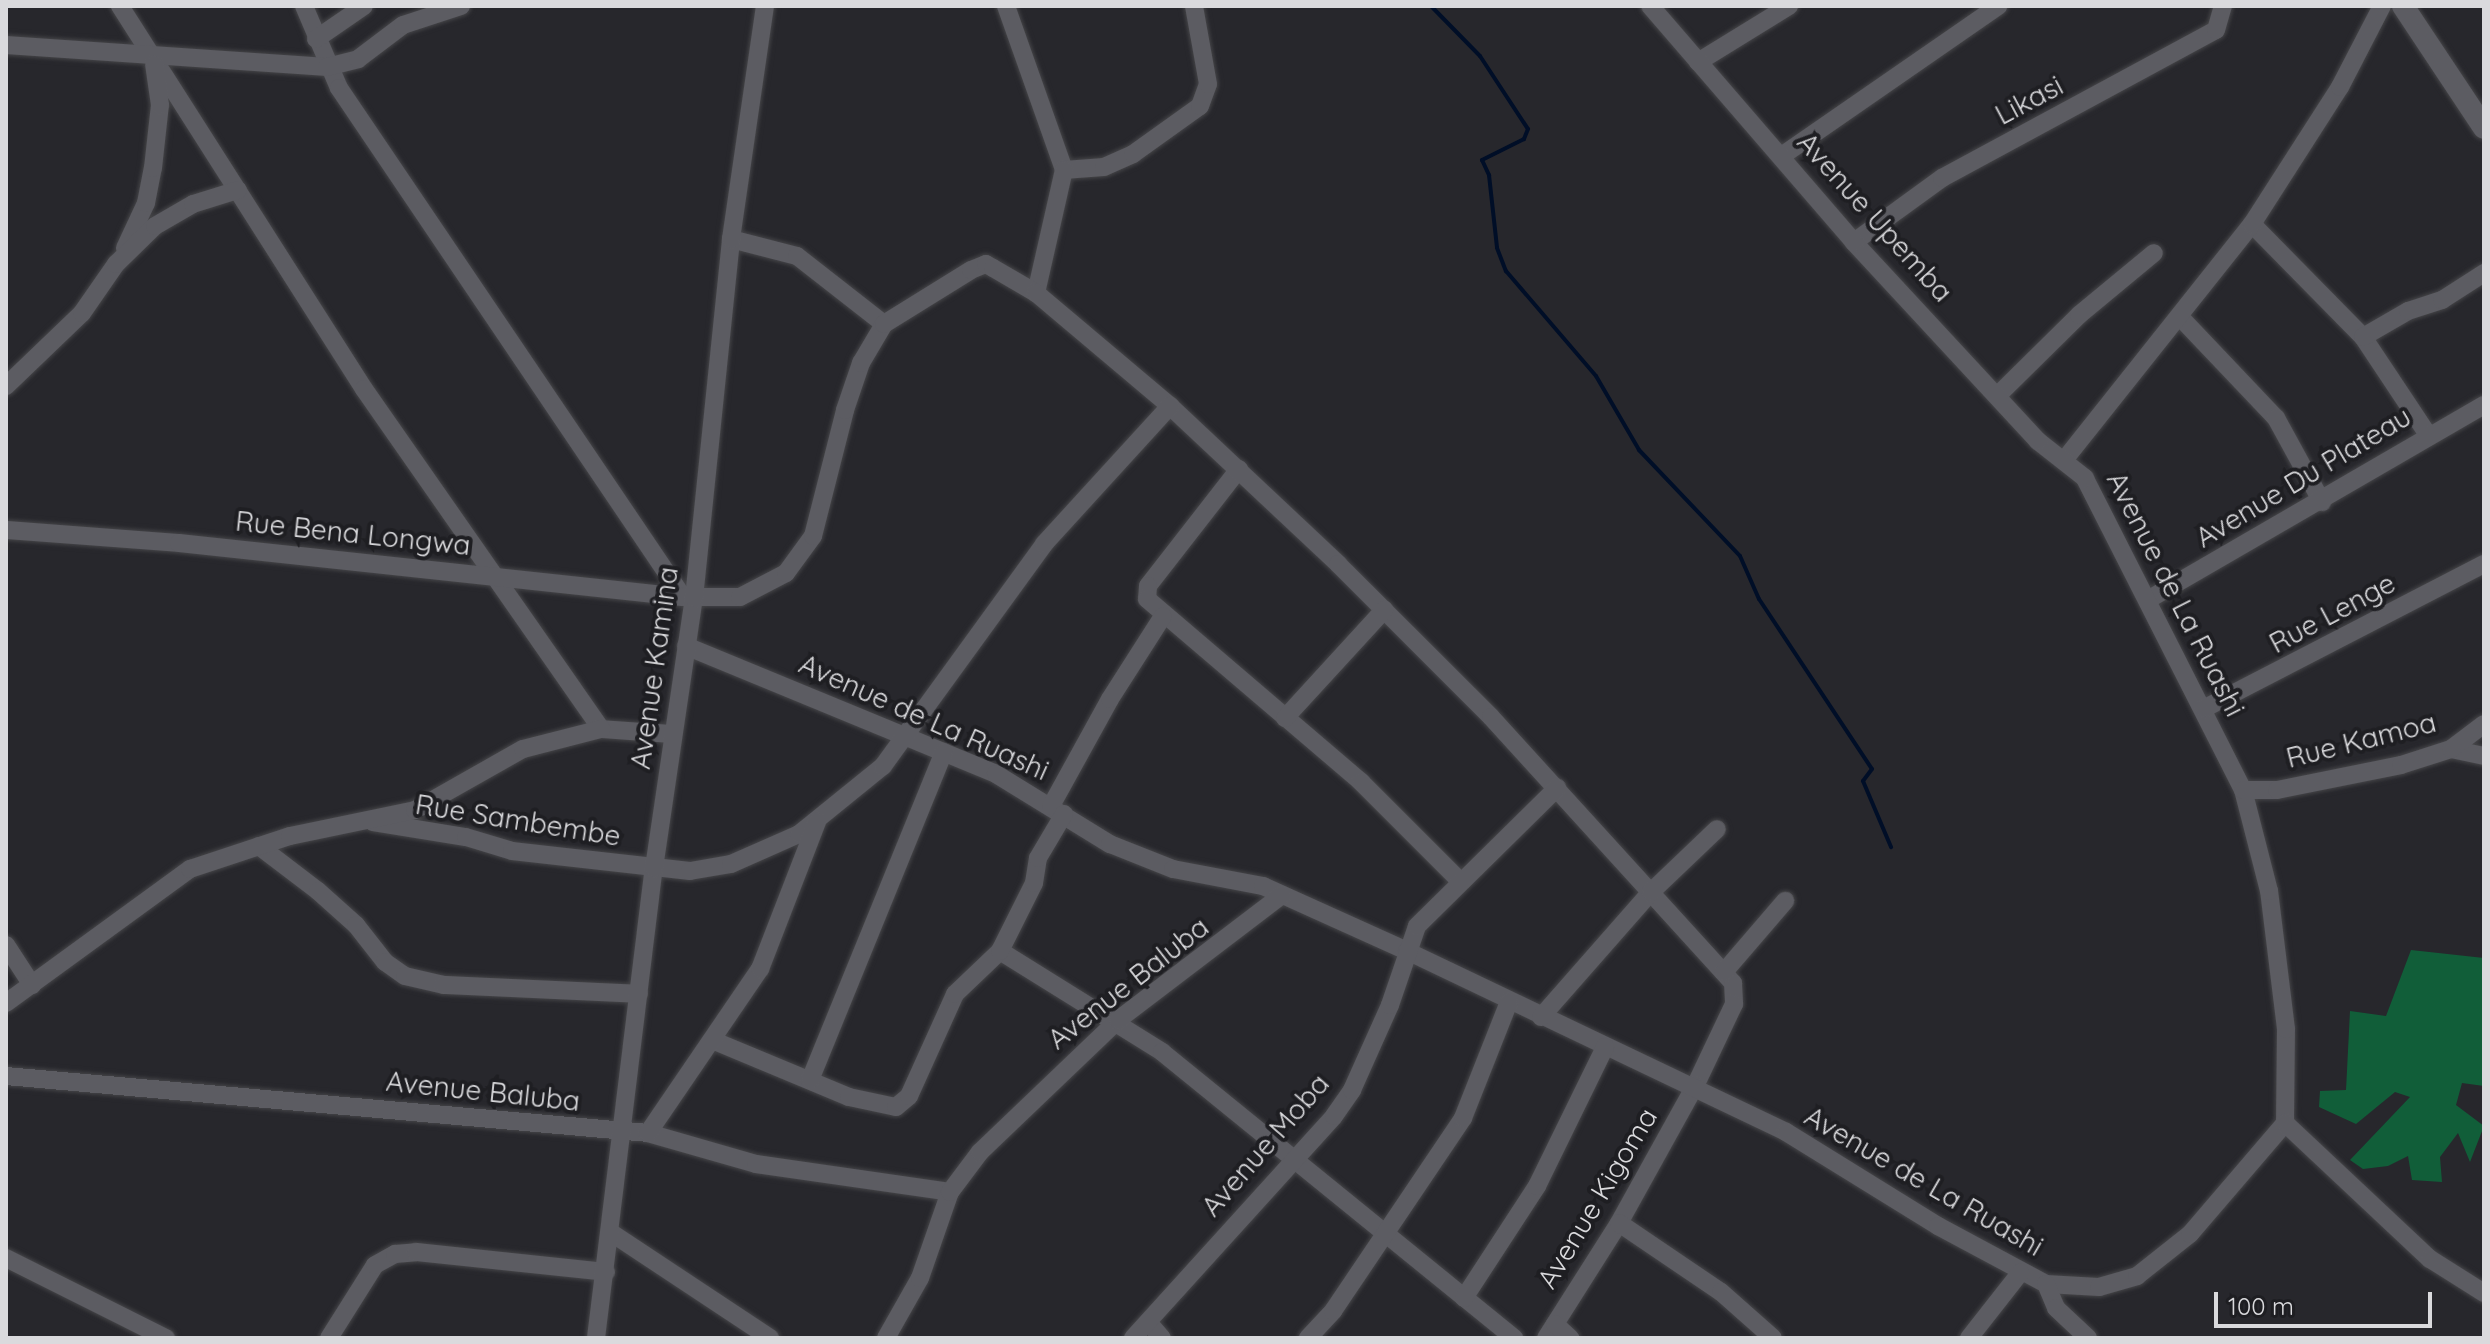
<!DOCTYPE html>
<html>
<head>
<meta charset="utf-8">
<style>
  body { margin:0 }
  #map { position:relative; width:2490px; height:1344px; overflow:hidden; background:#27272c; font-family:Quicksand,sans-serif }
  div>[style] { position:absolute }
  .forest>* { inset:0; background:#115e39 }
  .stream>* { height:4px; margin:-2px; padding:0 2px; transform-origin:2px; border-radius:2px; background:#000e27 }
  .roads { filter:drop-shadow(0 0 2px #454548) drop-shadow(0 0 2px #454548) }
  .minor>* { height:18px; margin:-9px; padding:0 9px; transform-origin:9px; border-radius:9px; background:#5c5c62 }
  .tertiary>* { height:22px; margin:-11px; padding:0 11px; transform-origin:11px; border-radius:11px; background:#5c5c62 }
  span { translate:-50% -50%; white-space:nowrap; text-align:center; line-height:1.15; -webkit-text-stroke:8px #1e1e22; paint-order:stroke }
  .street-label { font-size:28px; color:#dadadd }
  .frame { position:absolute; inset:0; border:8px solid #dadadd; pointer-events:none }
  .scale { position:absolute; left:2214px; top:1292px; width:218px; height:36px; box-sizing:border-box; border:4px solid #dadadd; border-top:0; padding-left:10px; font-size:24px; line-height:28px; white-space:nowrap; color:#dadadd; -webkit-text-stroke:6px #1e1e22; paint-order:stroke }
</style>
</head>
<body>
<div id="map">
  <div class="forest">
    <i style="clip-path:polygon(2411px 950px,2484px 958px,2484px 1086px,2462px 1083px,2456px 1105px,2484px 1126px,2470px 1162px,2458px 1133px,2440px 1157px,2442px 1182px,2412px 1180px,2408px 1156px,2388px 1166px,2363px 1169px,2350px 1160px,2410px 1097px,2395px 1092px,2356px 1124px,2319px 1107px,2320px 1091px,2346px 1090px,2350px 1011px,2386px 1016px)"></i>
  </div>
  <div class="stream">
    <i style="left:1431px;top:6px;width:70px;rotate:45.6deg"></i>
    <i style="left:1480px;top:56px;width:87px;rotate:56.7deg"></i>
    <i style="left:1528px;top:129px;width:11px;rotate:112deg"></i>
    <i style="left:1524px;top:139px;width:47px;rotate:153.4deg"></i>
    <i style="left:1482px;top:160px;width:17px;rotate:65deg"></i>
    <i style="left:1489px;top:175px;width:73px;rotate:83.7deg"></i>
    <i style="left:1497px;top:248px;width:25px;rotate:69deg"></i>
    <i style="left:1506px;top:271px;width:138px;rotate:49.4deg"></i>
    <i style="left:1596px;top:376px;width:86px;rotate:59.8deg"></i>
    <i style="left:1639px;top:450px;width:146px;rotate:46.4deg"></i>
    <i style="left:1740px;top:556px;width:47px;rotate:66.2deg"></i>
    <i style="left:1759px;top:599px;width:204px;rotate:56.4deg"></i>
    <i style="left:1872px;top:769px;width:15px;rotate:127deg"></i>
    <i style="left:1863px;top:781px;width:72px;rotate:67deg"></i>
  </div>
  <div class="roads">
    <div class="minor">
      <i style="left:120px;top:6px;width:454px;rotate:57.5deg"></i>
      <i style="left:364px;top:389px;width:414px;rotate:55.1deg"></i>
      <i style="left:601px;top:729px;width:72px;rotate:4deg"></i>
      <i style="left:304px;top:6px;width:89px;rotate:66.9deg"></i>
      <i style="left:339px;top:88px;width:614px;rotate:55.95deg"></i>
      <i style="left:1006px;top:6px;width:174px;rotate:70.5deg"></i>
      <i style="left:316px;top:39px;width:58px;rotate:-34.5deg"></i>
      <i style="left:6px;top:45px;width:322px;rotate:3.9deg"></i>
      <i style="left:327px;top:67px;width:32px;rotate:-14deg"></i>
      <i style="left:358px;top:59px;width:56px;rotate:-37.1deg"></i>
      <i style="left:403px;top:25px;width:61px;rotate:-18.1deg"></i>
      <i style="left:1698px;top:62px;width:107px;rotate:-31.6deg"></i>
      <i style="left:1783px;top:155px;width:262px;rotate:-34.7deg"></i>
      <i style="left:1064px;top:170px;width:40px;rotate:-4.3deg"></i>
      <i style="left:1104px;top:167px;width:32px;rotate:-24deg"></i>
      <i style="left:1133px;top:154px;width:82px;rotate:-35.6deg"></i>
      <i style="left:1200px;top:106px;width:23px;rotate:-70deg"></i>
      <i style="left:1208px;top:84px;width:79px;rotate:-100.2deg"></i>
      <i style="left:2252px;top:224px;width:158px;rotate:45.5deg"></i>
      <i style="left:2363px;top:337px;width:118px;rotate:56.4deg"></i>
      <i style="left:731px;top:239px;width:68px;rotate:14.4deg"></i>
      <i style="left:797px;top:256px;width:110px;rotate:38deg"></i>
      <i style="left:1854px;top:242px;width:109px;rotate:-36deg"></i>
      <i style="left:1942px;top:178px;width:311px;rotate:-28.4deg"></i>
      <i style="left:2216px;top:30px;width:25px;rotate:-74deg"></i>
      <i style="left:125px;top:248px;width:50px;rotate:-65deg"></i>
      <i style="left:146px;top:203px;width:36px;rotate:-79deg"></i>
      <i style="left:153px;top:168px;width:63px;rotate:-83.7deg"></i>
      <i style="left:160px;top:105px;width:41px;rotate:-98.3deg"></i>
      <i style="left:1036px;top:293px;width:126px;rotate:-77.2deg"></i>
      <i style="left:2181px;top:318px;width:138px;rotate:46.5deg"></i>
      <i style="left:2276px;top:418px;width:96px;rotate:61.3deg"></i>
      <i style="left:2363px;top:337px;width:52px;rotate:-30deg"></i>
      <i style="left:2408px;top:311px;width:36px;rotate:-18deg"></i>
      <i style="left:2442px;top:300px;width:50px;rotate:-32.7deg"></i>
      <i style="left:6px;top:386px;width:105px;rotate:-43.8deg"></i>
      <i style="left:82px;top:313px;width:60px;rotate:-55.2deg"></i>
      <i style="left:116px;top:264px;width:54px;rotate:-44.3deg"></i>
      <i style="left:155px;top:226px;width:44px;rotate:-30.1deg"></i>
      <i style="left:193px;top:204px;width:47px;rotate:-17.3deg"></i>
      <i style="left:1998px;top:395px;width:114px;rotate:-44.6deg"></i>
      <i style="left:2079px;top:315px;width:97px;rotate:-39.6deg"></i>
      <i style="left:2065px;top:459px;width:300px;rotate:-51.5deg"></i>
      <i style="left:2252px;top:224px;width:163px;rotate:-57.3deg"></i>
      <i style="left:2340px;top:87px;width:91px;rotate:-62.6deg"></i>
      <i style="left:1239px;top:469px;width:148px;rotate:127.9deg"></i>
      <i style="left:1148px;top:586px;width:13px;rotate:94deg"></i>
      <i style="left:1147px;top:599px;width:282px;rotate:40.5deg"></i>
      <i style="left:1361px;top:782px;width:140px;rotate:45deg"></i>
      <i style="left:6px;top:530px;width:173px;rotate:4.3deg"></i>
      <i style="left:179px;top:543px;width:507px;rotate:6.12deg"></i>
      <i style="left:683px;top:597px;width:57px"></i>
      <i style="left:740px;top:597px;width:52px;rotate:-27.6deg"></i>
      <i style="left:786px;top:573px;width:46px;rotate:-53.9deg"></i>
      <i style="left:813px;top:536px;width:130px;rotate:-75.7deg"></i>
      <i style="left:845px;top:410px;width:50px;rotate:-71.2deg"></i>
      <i style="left:861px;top:363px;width:45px;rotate:-59.5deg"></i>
      <i style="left:884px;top:324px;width:102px;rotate:-31.8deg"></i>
      <i style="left:971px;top:270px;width:16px;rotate:-22deg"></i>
      <i style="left:986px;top:264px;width:8px;rotate:30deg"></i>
      <i style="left:993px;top:268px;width:50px;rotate:30.2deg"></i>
      <i style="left:1036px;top:293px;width:175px;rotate:40.1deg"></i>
      <i style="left:1170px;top:406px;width:231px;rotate:43.2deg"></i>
      <i style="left:1338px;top:564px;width:216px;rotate:45deg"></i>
      <i style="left:1491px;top:717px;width:360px;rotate:47.7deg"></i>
      <i style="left:1733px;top:983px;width:21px;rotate:87deg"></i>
      <i style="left:1734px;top:1004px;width:91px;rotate:115.4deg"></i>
      <i style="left:1695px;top:1086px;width:157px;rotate:119deg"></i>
      <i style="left:1619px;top:1223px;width:136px;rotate:122.4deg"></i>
      <i style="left:2151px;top:598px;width:385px;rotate:-30.1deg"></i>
      <i style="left:686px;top:646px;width:335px;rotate:22.4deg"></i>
      <i style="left:996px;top:774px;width:134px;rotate:31.6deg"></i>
      <i style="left:1110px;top:844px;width:68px;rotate:21.6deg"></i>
      <i style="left:1173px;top:869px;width:92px;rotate:10.7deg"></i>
      <i style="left:1263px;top:886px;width:158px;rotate:24.3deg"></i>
      <i style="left:1407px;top:951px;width:420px;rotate:25.5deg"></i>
      <i style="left:1786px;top:1132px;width:179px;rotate:31.7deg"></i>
      <i style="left:1938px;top:1226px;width:123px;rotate:28.2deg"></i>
      <i style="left:2046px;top:1284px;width:53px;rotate:3.2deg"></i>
      <i style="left:2099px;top:1287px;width:40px;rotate:-16deg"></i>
      <i style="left:2137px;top:1276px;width:68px;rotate:-38.4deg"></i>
      <i style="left:2190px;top:1234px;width:146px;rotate:-49.4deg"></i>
      <i style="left:2285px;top:1123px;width:94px;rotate:-89.4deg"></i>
      <i style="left:2286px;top:1029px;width:139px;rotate:-97deg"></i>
      <i style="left:2269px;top:891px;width:104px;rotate:-104.4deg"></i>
      <i style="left:2243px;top:790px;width:350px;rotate:-116.9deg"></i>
      <i style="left:2085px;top:478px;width:60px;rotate:-141.8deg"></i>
      <i style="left:2038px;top:441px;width:271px;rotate:-132.8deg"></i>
      <i style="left:1854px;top:242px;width:312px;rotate:-130.8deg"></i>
      <i style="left:2205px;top:708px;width:314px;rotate:-27.3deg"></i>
      <i style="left:1285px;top:718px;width:147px;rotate:-47.5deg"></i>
      <i style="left:2451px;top:749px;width:34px;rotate:12deg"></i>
      <i style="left:2243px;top:790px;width:34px"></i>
      <i style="left:2277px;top:790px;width:126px;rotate:-11.4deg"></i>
      <i style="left:2401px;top:765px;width:52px;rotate:-17.7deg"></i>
      <i style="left:2451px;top:749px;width:41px;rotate:-37.1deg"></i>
      <i style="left:1051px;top:806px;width:122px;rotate:-61.1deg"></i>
      <i style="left:1110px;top:699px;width:98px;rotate:-57.4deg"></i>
      <i style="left:373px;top:822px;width:94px;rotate:9.2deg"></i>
      <i style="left:466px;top:837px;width:48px;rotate:16.9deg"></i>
      <i style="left:512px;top:851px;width:179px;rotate:6.4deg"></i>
      <i style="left:690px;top:871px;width:42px;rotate:-9.7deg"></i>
      <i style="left:731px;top:864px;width:74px;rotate:-23.8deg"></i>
      <i style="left:799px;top:834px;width:108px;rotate:-39deg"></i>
      <i style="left:883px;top:766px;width:274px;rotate:-54deg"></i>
      <i style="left:1044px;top:544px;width:187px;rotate:-47.6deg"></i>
      <i style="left:259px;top:846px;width:74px;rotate:37.3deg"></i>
      <i style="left:318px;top:891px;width:51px;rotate:41.8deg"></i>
      <i style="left:356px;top:925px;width:47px;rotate:51.9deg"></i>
      <i style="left:385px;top:962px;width:24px;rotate:35deg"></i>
      <i style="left:405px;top:976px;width:40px;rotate:13deg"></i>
      <i style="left:444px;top:985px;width:195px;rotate:2.6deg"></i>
      <i style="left:6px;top:945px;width:48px;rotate:57deg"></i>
      <i style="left:1000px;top:951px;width:191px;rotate:31.9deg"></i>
      <i style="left:1162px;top:1052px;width:454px;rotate:39.1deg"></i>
      <i style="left:1724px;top:972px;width:94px;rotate:-49.3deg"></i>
      <i style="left:6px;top:1003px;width:228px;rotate:-36.1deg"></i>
      <i style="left:190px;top:869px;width:105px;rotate:-18.3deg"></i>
      <i style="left:290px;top:836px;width:128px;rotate:-11.7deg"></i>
      <i style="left:415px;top:810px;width:124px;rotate:-29.5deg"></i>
      <i style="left:523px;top:749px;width:81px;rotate:-14.4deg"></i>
      <i style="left:1541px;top:1017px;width:167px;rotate:-48.7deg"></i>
      <i style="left:1651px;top:892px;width:91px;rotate:-43.7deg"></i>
      <i style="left:712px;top:1040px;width:148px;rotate:22.6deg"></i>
      <i style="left:849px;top:1097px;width:48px;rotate:12deg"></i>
      <i style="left:896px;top:1107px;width:17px;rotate:-40deg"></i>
      <i style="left:909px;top:1096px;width:112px;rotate:-65.7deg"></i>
      <i style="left:955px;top:994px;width:62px;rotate:-43.7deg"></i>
      <i style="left:1000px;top:951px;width:76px;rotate:-63.4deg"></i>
      <i style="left:1034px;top:883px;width:25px;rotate:-81deg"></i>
      <i style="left:1038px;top:858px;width:51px;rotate:-59.4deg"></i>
      <i style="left:6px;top:1076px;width:645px;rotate:5.07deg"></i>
      <i style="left:648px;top:1133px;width:112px;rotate:16deg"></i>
      <i style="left:756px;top:1164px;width:196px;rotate:8.2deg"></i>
      <i style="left:810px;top:1080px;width:354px;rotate:-67.8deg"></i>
      <i style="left:2285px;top:1123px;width:199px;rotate:43.2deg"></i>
      <i style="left:2430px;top:1259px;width:64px;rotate:32.2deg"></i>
      <i style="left:648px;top:1133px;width:199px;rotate:-55.7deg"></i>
      <i style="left:760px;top:969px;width:158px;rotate:-68.8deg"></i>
      <i style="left:1619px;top:1223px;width:123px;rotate:34.1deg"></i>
      <i style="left:1721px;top:1292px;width:69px;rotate:41.5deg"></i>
      <i style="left:610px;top:1232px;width:192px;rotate:33.5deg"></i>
      <i style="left:6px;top:1258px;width:179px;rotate:26.6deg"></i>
      <i style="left:2046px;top:1284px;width:26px;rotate:67deg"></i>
      <i style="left:2056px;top:1308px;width:44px;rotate:43.2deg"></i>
      <i style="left:1464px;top:1298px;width:134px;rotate:-56.9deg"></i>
      <i style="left:1537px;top:1186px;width:155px;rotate:-63.9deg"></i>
      <i style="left:1148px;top:1322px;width:21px;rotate:49deg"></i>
      <i style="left:1555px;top:1324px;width:21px;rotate:43deg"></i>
      <i style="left:329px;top:1338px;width:86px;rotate:-57.8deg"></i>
      <i style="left:375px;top:1265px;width:23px;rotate:-29deg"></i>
      <i style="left:395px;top:1254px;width:21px;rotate:-5deg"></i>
      <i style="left:416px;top:1252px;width:191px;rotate:6deg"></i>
      <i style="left:596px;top:1338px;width:474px;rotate:-83deg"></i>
      <i style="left:654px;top:868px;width:273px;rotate:-81.6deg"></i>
      <i style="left:694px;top:598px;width:361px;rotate:-84.1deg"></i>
      <i style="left:731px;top:239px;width:235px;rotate:-81.7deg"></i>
      <i style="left:886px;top:1338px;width:69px;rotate:-60.5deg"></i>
      <i style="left:920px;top:1278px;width:91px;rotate:-70.8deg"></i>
      <i style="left:950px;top:1192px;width:50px;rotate:-53.1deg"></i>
      <i style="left:980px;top:1152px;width:191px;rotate:-43.7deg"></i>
      <i style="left:1118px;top:1020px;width:206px;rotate:-37.3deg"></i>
      <i style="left:1133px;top:1338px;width:299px;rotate:-47.8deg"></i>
      <i style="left:1334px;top:1116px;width:32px;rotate:-55deg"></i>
      <i style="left:1352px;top:1090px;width:93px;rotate:-65.9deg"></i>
      <i style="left:1390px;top:1005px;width:83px;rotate:-71.1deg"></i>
      <i style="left:1417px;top:926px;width:197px;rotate:-44.6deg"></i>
      <i style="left:1308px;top:1338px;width:37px;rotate:-47deg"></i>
      <i style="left:1333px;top:1311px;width:233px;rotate:-56deg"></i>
      <i style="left:1463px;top:1118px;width:125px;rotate:-68.4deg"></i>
      <i style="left:1969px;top:1338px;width:83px;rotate:-51.9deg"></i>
    </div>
    <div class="tertiary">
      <i style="left:2403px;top:6px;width:146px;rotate:56.4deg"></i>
    </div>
  </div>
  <div class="street-label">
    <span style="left:2029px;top:100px;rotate:-28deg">Likasi</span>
    <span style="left:1875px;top:217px;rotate:48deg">Avenue Upemba</span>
    <span style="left:2303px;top:477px;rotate:-31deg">Avenue Du Plateau</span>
    <span style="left:353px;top:533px;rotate:6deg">Rue Bena Longwa</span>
    <span style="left:2176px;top:594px;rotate:63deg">Avenue de La Ruashi</span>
    <span style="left:2332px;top:613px;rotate:-28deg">Rue Lenge</span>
    <span style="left:654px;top:668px;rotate:-82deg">Avenue Kamina</span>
    <span style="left:924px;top:717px;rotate:24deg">Avenue de La Ruashi</span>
    <span style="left:2361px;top:740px;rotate:-14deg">Rue Kamoa</span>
    <span style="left:518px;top:820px;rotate:9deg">Rue Sambembe</span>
    <span style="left:1128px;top:983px;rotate:-38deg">Avenue Baluba</span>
    <span style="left:483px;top:1091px;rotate:6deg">Avenue Baluba</span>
    <span style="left:1265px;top:1145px;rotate:-49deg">Avenue Moba</span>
    <span style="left:1924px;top:1181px;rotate:30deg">Avenue de La Ruashi</span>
    <span style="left:1597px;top:1198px;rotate:-59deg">Avenue Kigoma</span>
  </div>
  <div class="frame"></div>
  <div class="scale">100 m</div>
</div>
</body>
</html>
